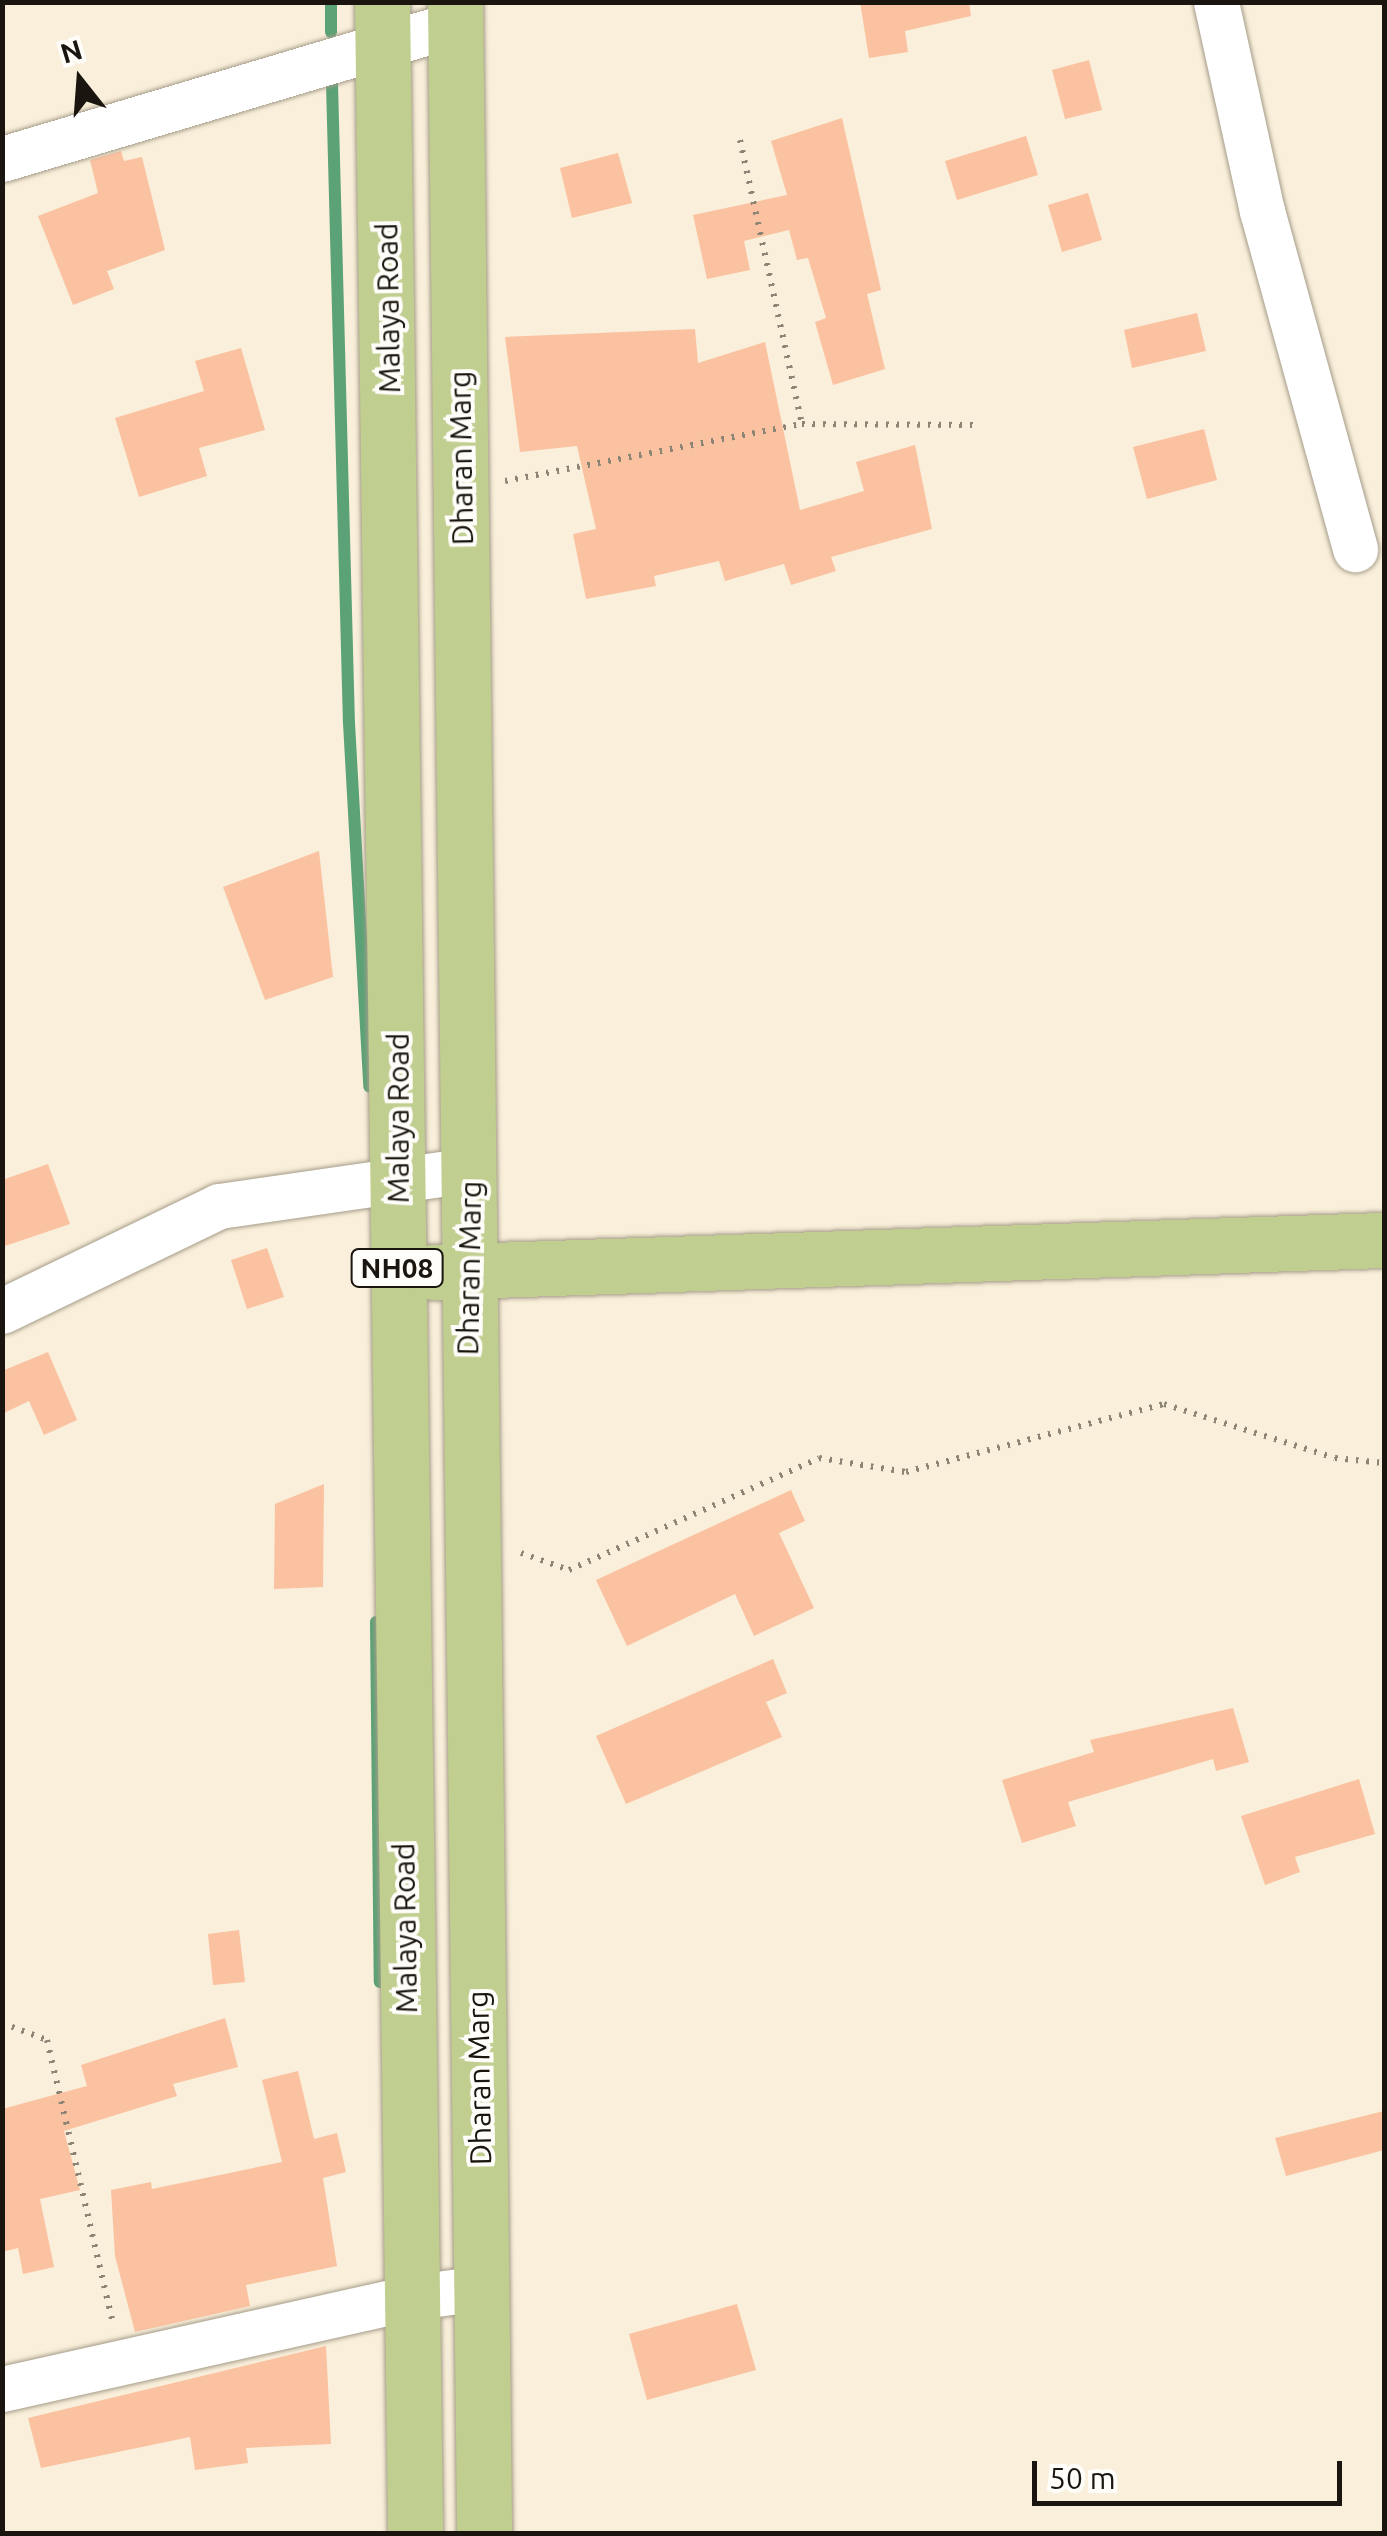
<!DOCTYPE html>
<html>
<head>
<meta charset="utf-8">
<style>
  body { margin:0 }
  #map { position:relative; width:1387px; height:2536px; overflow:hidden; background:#f9efda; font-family:Ubuntu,sans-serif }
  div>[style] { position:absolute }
  .stream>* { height:12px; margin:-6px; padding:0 6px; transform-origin:6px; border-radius:6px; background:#5ba276 }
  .building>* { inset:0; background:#fbc2a1 }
  .path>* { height:6px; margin-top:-3px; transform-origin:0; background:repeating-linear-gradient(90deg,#8c8576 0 2.5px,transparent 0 10.5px) }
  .roads { filter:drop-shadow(0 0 2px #a59c89) drop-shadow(0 0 2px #a59c89) }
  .minor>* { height:45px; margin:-22.5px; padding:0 22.5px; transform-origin:22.5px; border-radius:22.5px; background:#fff }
  .primary>* { height:55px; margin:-27.5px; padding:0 27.5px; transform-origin:27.5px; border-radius:27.5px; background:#c0ce90 }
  span { translate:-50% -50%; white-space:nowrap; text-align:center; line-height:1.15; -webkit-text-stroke:8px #fffdf9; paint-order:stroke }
  .shield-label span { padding:2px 8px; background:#fffdf9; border:2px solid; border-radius:8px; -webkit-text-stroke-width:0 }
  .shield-label { font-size:28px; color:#1a160f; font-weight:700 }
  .street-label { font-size:30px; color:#1a160f }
  .frame { position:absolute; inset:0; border:5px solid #1a160f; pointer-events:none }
  .north { position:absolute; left:30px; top:30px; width:100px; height:100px; -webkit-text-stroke:8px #fffdf9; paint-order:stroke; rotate:343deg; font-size:28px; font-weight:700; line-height:40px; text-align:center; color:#1a160f }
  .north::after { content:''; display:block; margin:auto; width:35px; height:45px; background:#1a160f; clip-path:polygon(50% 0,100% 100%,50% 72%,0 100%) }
  .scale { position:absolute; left:1032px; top:2461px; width:310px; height:45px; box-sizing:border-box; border:5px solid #1a160f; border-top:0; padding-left:12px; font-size:30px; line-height:35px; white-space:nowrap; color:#1a160f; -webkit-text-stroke:8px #fffdf9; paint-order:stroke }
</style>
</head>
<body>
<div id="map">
  <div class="stream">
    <i style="left:331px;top:2px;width:30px;rotate:90deg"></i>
    <i style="left:332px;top:84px;width:639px;rotate:88.48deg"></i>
    <i style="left:349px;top:723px;width:364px;rotate:86.8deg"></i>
    <i style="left:376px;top:1622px;width:360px;rotate:89.4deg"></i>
  </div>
  <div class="building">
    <i style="clip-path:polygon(860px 2px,969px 2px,971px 16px,905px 31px,908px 52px,869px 58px)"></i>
    <i style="clip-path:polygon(1089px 60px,1102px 110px,1065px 119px,1052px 70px)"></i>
    <i style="clip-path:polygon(842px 118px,881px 290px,867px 294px,885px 369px,833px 385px,815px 322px,826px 318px,808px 258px,797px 260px,789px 230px,744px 241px,750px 270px,707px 279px,693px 215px,787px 195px,771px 141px)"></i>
    <i style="clip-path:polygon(1026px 136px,1038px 175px,957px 200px,945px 161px)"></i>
    <i style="clip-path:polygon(121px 151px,124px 161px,142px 157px,165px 250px,107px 271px,114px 289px,73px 305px,38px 216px,98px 193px,90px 160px)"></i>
    <i style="clip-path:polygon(618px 153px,632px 203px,572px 218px,560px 168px)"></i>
    <i style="clip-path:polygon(1088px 193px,1102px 240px,1062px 252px,1048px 205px)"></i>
    <i style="clip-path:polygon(1197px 313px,1206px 351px,1132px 368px,1124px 330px)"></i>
    <i style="clip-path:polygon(695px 329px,698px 363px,765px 342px,800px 510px,864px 491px,856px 462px,915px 445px,932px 529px,831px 557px,836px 571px,791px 585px,784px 564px,725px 581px,719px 561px,654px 576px,656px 586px,586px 599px,573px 534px,596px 529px,577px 446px,520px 452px,505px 337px)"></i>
    <i style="clip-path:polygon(241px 348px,265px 430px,199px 448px,207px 476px,139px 497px,115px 418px,204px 391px,195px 361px)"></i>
    <i style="clip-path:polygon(1204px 429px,1217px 480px,1147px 499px,1133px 447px)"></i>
    <i style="clip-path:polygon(319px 851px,333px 977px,265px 1000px,223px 887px)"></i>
    <i style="clip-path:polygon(48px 1164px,70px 1224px,2px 1247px,2px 1180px)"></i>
    <i style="clip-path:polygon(267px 1248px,284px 1297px,247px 1309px,231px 1260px)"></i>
    <i style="clip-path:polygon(48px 1352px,77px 1420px,44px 1435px,29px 1401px,2px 1414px,2px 1371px)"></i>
    <i style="clip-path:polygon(324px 1484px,323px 1587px,274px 1589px,275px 1504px)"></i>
    <i style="clip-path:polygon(791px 1490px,805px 1521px,779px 1533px,814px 1608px,754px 1636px,735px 1594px,627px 1646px,596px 1580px)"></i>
    <i style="clip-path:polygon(773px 1659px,787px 1693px,766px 1702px,782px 1737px,626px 1804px,596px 1736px)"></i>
    <i style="clip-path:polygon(1233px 1708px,1249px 1762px,1216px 1771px,1213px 1759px,1068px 1802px,1076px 1826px,1022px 1843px,1002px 1780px,1094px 1752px,1090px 1740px)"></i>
    <i style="clip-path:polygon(1359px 1779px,1375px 1834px,1295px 1857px,1300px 1872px,1265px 1885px,1241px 1816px)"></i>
    <i style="clip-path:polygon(239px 1930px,245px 1982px,213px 1985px,208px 1934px)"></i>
    <i style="clip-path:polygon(225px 2018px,238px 2067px,173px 2084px,177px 2096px,64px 2131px,80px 2190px,40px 2199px,54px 2267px,23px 2274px,18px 2248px,2px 2252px,2px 2109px,87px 2086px,81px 2065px)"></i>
    <i style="clip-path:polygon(298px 2071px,314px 2139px,337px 2133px,346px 2172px,323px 2178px,337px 2266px,246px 2285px,250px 2306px,135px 2332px,115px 2256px,111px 2190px,151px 2182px,152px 2189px,282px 2162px,262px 2080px)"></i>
    <i style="clip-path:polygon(1384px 2111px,1384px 2150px,1286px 2176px,1275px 2138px)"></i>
    <i style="clip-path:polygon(737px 2304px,756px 2370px,647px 2400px,629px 2334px)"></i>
    <i style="clip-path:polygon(326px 2346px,331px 2444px,246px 2448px,248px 2463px,195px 2470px,190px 2437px,41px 2468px,28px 2418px)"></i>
  </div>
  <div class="path">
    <i style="left:740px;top:140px;width:291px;rotate:77.7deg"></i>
    <i style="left:505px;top:481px;width:302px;rotate:-10.9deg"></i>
    <i style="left:802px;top:424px;width:177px;rotate:0.3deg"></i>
    <i style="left:521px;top:1553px;width:51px;rotate:19.5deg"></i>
    <i style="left:569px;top:1570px;width:274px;rotate:-24.1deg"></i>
    <i style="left:819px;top:1458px;width:88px;rotate:9.1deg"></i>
    <i style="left:906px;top:1472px;width:267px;rotate:-14.8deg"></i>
    <i style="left:1164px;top:1404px;width:179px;rotate:17.5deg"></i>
    <i style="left:1335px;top:1458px;width:49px;rotate:5.8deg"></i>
    <i style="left:2px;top:2023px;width:48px;rotate:20.7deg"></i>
    <i style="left:47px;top:2040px;width:291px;rotate:76.9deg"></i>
  </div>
  <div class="roads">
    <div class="minor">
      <i style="left:1216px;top:2px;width:214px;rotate:77.6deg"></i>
      <i style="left:1262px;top:211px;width:351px;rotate:74.6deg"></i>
      <i style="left:2px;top:159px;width:473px;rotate:-16.6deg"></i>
      <i style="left:2px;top:1311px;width:241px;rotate:-25.8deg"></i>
      <i style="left:219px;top:1206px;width:254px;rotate:-8.2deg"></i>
      <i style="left:2px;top:2389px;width:421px;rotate:-12.6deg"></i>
      <i style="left:413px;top:2297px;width:70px;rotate:-7.4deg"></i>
    </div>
    <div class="primary">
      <i style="left:382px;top:2px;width:2532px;rotate:89.25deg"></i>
      <i style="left:455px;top:2px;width:2532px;rotate:89.34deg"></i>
      <i style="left:433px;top:1272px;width:952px;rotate:-1.93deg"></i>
    </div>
  </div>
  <div class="shield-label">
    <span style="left:397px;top:1268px">NH08</span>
  </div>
  <div class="street-label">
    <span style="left:388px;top:308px;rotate:-91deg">Malaya Road</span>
    <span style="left:461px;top:458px;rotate:-91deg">Dharan Marg</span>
    <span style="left:398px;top:1118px;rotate:-90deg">Malaya Road</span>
    <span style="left:469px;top:1268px;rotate:-89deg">Dharan Marg</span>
    <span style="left:405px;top:1928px;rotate:-91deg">Malaya Road</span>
    <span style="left:479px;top:2078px;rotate:-91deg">Dharan Marg</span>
  </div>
  <div class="frame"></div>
  <div class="north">N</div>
  <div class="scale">50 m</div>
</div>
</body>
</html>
